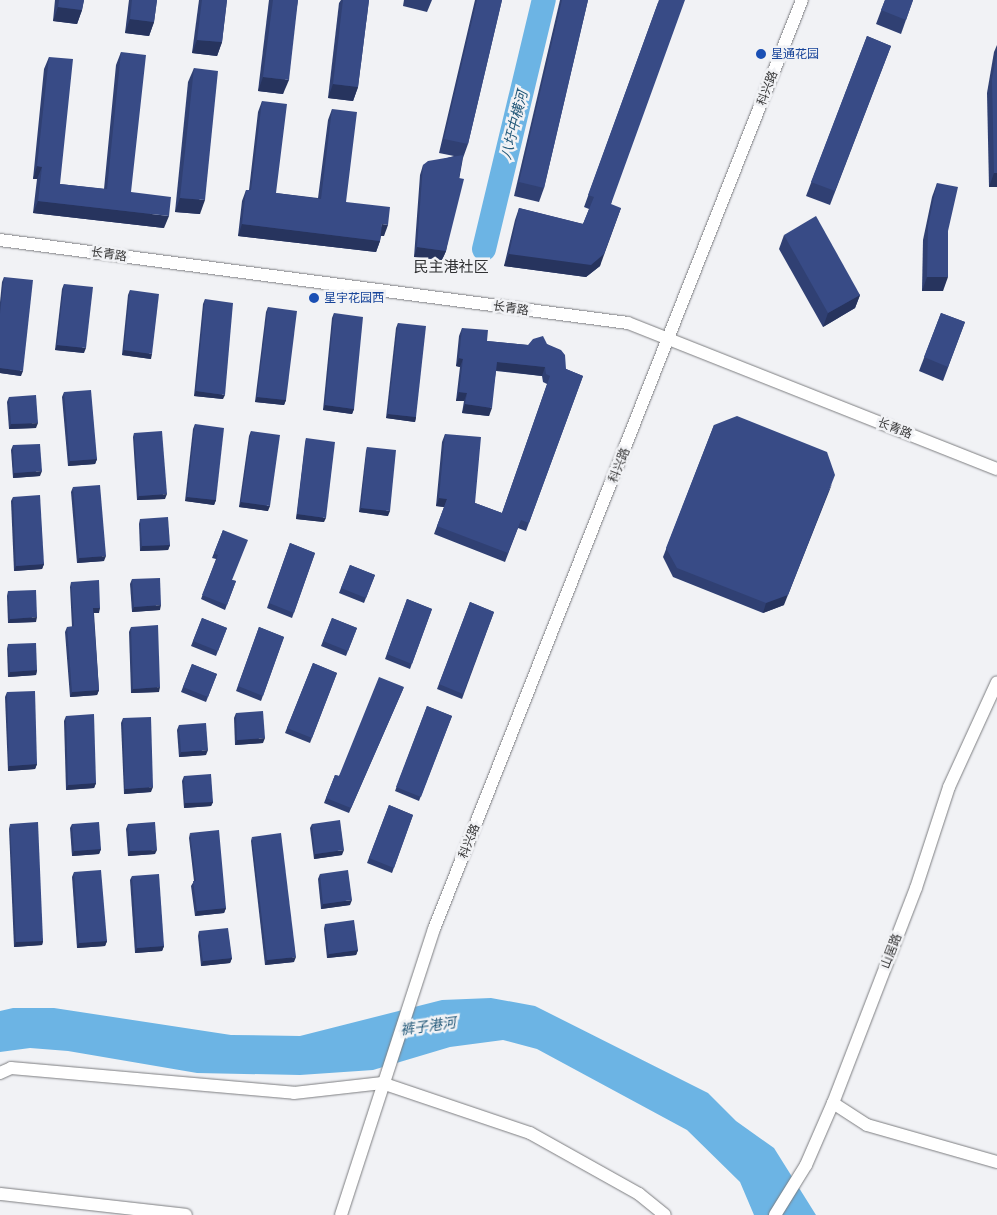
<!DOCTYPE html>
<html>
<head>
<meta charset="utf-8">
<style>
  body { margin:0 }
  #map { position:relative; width:997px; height:1215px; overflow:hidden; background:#f1f2f5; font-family:Barlow,"Noto Sans SC",sans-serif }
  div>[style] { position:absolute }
  .water>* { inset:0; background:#6cb4e4 }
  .river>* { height:24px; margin:-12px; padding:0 12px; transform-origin:12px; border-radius:12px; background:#6cb4e4 }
  .roads { filter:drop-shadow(0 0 1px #7c7d80) drop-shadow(0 0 1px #7c7d80) }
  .minor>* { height:12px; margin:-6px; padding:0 6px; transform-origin:6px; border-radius:6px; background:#fff }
  .wall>* { inset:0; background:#304073 }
  .shaded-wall>* { inset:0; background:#27345e }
  .building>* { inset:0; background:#384b86 }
  .dots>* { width:14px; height:14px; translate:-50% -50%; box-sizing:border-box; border:2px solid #f1f2f5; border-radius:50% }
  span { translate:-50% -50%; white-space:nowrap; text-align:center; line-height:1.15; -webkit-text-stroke:5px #f1f2f5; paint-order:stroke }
  .transit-label { font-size:12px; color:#164399 }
  .left { translate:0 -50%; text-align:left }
  .street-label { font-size:12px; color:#343435 }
  .water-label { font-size:14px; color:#215778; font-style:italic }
  .quarter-label { font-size:15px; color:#313234 }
</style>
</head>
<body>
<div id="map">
  <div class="water">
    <i style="clip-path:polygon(491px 998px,535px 1006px,708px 1093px,736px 1121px,774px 1148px,816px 1215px,754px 1215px,740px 1182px,687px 1130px,537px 1049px,503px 1040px,450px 1047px,373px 1070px,300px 1075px,197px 1073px,68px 1051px,30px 1048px,0 1052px,0 1011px,13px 1008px,54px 1008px,231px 1035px,300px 1036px,442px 1000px)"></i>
  </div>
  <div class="river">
    <i style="left:484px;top:249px;width:256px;rotate:-76.5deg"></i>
  </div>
  <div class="roads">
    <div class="minor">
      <i style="left:0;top:240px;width:633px;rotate:7.53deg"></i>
      <i style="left:628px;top:323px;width:397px;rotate:21.6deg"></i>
      <i style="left:0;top:1073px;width:12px;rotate:-24deg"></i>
      <i style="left:11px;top:1068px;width:284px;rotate:5deg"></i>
      <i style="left:294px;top:1093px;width:89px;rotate:-6.5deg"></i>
      <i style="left:382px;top:1083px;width:156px;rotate:18.7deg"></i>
      <i style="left:530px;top:1133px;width:125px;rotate:29.2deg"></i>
      <i style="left:639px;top:1194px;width:33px;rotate:39deg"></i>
      <i style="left:833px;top:1103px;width:40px;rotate:32.9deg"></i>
      <i style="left:867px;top:1125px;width:135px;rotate:15.9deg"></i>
      <i style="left:0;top:1194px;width:187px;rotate:6.4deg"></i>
      <i style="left:341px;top:1215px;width:301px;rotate:-72deg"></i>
      <i style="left:434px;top:929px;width:999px;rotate:-68.39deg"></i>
      <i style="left:775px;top:1215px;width:59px;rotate:-58.2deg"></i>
      <i style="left:806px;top:1165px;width:68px;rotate:-66.5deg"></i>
      <i style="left:833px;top:1103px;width:230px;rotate:-68.9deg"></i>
      <i style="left:916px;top:888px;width:106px;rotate:-71.9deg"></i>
      <i style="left:949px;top:787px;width:115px;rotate:-65.4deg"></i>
    </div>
  </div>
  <div class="wall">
    <i style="clip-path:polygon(55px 0,84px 0,82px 10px,77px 24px,53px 21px)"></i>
    <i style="clip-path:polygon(129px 0,157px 0,154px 22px,149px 36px,125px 33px)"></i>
    <i style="clip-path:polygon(199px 0,227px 0,222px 42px,217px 56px,192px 53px)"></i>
    <i style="clip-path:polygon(269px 0,298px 0,283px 94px,258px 91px)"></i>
    <i style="clip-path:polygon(341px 0,369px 0,358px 87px,353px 101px,328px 98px,339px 3px)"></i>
    <i style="clip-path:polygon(404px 0,432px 0,427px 12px,403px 6px)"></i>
    <i style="clip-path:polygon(475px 0,502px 0,468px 144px,463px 158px,446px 251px,442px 260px,414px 257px,420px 175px,423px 165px,454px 156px,439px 153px)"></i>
    <i style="clip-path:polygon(560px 0,588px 0,544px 188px,539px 202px,514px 196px)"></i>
    <i style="clip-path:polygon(659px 0,611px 204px,600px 266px,586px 277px,504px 266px,515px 220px,519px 208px,583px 224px,589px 209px,584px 207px)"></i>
    <i style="clip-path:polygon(885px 0,913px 0,901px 34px,876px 24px)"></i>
    <i style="clip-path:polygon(867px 36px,891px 46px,830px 205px,806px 196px)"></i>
    <i style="clip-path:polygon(997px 45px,997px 187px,989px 187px,987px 93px,994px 52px)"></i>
    <i style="clip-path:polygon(121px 52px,131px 192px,164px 228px,33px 213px,37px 179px,33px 179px,44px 69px,49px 57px,60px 184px,104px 189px,116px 65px)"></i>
    <i style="clip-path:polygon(194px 68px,200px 214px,175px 212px,188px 82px)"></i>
    <i style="clip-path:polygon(262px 101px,276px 193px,318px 198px,328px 120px,332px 109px,346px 202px,384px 236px,381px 236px,380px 241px,376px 252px,238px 236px,242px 201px,246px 190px,249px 190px,258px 112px)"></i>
    <i style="clip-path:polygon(937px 183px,948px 231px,943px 291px,922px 291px,923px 240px,932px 197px)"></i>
    <i style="clip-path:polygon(784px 235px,860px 295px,855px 308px,823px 327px,779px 249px)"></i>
    <i style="clip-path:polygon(4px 277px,21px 376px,0 373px,0 302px,2px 282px)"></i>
    <i style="clip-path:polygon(64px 284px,84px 353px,55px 350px,62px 289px)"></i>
    <i style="clip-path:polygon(130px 290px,151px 359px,122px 355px,128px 295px)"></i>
    <i style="clip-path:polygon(205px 299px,223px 399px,194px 396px,203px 304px)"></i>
    <i style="clip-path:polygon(268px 307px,286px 400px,284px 405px,255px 402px,266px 312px)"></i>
    <i style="clip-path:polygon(334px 313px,354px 409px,352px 414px,323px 410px,332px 318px)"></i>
    <i style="clip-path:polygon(941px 313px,965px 322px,943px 381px,919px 371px)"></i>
    <i style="clip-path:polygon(398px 323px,416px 417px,415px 422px,386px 418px,396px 328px)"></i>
    <i style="clip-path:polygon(462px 328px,487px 341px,528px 345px,547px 344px,566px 369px,583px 376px,526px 531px,518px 528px,505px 562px,434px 534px,444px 507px,436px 506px,442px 442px,445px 434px,475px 503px,502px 513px,547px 384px,543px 382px,542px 376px,496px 371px,489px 416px,462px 413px,464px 401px,456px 401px,460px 367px,456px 366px,459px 336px)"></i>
    <i style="clip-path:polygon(64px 392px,97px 459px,95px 464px,68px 466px,62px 397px)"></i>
    <i style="clip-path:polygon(9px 397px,36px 428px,9px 429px,7px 402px)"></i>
    <i style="clip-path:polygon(195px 424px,216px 500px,214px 505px,185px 501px,193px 429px)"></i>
    <i style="clip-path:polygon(714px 425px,784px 605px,763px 613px,673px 577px,663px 557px)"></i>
    <i style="clip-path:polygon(251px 431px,268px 511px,239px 507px,249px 436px)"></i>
    <i style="clip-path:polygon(134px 433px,165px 499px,137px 500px,133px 437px)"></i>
    <i style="clip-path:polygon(306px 438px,324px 522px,296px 519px,305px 443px)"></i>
    <i style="clip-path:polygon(13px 445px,40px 476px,13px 478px,11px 450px)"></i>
    <i style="clip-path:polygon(367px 447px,388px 516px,359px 512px,366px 451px)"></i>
    <i style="clip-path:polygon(73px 487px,104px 561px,77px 563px,71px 492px)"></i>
    <i style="clip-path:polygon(13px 497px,44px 564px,42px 569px,14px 571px,11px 501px)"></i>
    <i style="clip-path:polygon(140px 519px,170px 545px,168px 550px,140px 551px,139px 524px)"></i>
    <i style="clip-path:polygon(223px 530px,232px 580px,236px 581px,225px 610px,201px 599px,216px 559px,212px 558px)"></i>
    <i style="clip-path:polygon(290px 543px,315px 553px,292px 618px,267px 608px)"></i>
    <i style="clip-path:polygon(350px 565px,375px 575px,364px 603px,339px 593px)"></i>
    <i style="clip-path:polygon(132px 579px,160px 610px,132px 612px,130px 584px)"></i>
    <i style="clip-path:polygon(71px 582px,99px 613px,94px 613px,99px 690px,97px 695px,70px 697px,65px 632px,67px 627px,72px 627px,70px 587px)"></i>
    <i style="clip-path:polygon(8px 591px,36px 622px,8px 623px,7px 596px)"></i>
    <i style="clip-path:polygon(407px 599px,432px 609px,410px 669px,385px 659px)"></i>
    <i style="clip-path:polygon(470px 602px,494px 612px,462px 699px,437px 689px)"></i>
    <i style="clip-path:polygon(202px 618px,227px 628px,216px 656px,191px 646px)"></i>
    <i style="clip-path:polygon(332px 618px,357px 628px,346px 656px,321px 646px)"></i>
    <i style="clip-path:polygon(131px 627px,159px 692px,131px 693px,129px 632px)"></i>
    <i style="clip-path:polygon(259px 627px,284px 637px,261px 701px,236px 691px)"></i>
    <i style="clip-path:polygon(8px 644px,37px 670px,36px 675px,8px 677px,7px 649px)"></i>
    <i style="clip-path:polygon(313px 663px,337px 673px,310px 743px,285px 733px)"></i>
    <i style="clip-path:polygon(192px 664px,217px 674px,206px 702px,181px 692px)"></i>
    <i style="clip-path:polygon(404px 687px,349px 813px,324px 803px,335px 775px,339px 776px)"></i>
    <i style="clip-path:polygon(7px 692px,37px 764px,35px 769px,8px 771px,5px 697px)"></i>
    <i style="clip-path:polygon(427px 706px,452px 716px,419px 801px,395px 791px)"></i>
    <i style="clip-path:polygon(236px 713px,263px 743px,235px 745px,234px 718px)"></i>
    <i style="clip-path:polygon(66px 716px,96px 783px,94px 788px,66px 790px,64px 721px)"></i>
    <i style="clip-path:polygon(123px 718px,151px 792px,124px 794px,121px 723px)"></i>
    <i style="clip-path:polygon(179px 725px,206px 755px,179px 757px,177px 730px)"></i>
    <i style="clip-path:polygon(184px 776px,213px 802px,211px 806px,184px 808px,182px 781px)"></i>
    <i style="clip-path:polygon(389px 805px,413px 815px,392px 873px,367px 863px)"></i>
    <i style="clip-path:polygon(10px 824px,43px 941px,42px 945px,14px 947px,9px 829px)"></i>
    <i style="clip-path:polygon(72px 824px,101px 849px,99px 854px,72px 856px,70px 828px)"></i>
    <i style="clip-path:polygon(128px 824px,155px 854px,128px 856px,126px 829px)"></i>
    <i style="clip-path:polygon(312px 824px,342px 855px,314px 859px,310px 828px)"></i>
    <i style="clip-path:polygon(190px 833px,226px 908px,224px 913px,195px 916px,191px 886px,194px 881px,189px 838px)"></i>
    <i style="clip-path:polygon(252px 837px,294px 962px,265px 965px,251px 841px)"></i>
    <i style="clip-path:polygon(74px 872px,107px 941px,105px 946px,77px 948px,72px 877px)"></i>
    <i style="clip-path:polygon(320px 874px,350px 905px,321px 909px,318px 879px)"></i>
    <i style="clip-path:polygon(132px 876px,164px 946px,162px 951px,135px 953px,130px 880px)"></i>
    <i style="clip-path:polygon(325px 924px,358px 950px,356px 955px,327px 958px,324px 929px)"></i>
    <i style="clip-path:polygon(199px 931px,232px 958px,230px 963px,201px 966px,198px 936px)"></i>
  </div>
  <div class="shaded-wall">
    <i style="clip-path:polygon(58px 7px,82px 10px,77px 24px,53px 21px)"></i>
    <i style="clip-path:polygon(130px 19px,154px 22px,149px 36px,125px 33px)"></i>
    <i style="clip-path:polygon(197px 40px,222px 42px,217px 56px,192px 53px)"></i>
    <i style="clip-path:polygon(263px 77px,289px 80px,283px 94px,258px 91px)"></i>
    <i style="clip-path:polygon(333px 84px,358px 87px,353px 101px,328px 98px)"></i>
    <i style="clip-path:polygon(37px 166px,42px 167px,37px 179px,33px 179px)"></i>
    <i style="clip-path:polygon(994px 173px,997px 173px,997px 187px,989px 187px)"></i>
    <i style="clip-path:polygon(180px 198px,205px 200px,200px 214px,175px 212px)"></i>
    <i style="clip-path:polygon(38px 201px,169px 216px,164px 228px,33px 213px)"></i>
    <i style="clip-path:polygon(621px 208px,600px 266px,586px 277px,504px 266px,509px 254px)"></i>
    <i style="clip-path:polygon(242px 224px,380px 241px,376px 252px,238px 236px)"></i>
    <i style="clip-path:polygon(382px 224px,388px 225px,384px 236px,378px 236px)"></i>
    <i style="clip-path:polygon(417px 247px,446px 251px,442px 260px,414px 257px)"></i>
    <i style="clip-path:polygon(927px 277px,948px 277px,943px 291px,922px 291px)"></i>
    <i style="clip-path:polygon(860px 295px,855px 308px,823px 327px,828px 313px)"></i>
    <i style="clip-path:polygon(57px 345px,86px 348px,84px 353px,55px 350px)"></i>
    <i style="clip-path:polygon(124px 350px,152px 354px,151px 359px,122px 355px)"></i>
    <i style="clip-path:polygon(459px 358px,463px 359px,460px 367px,456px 366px)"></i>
    <i style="clip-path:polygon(497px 362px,545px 367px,542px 376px,494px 370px)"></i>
    <i style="clip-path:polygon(0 368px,23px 371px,21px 376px,0 373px)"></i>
    <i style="clip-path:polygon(196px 391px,225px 395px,223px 399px,194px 396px)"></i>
    <i style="clip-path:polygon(459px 392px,467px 393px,464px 401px,456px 401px)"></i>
    <i style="clip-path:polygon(257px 397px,286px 400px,284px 405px,255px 402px)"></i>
    <i style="clip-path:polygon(465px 404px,492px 408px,489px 416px,462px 413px)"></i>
    <i style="clip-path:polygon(325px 405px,354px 409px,352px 414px,323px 410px)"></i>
    <i style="clip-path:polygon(388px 414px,416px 417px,415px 422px,386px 418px)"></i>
    <i style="clip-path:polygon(38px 423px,36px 428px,9px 429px,11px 424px)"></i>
    <i style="clip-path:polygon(97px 459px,95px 464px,68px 466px,70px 461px)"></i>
    <i style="clip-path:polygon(42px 471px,40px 476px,13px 478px,14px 473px)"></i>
    <i style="clip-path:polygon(832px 484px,784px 605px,763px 613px,766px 603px)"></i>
    <i style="clip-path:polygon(167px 494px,165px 499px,137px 500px,139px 496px)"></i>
    <i style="clip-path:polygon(187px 497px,216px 500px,214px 505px,185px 501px)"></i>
    <i style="clip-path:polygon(439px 498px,447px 499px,444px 507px,436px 506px)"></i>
    <i style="clip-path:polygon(241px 502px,270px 506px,268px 511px,239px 507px)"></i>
    <i style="clip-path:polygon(361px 508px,390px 511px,388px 516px,359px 512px)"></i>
    <i style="clip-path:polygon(297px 514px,326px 518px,324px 522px,296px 519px)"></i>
    <i style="clip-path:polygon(170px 545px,168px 550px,140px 551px,142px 546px)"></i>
    <i style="clip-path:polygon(106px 556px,104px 561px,77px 563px,79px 558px)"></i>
    <i style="clip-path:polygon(44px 564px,42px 569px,14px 571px,16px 566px)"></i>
    <i style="clip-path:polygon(161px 605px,160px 610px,132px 612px,134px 607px)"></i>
    <i style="clip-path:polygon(93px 608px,100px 608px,99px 613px,92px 613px)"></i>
    <i style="clip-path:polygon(37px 617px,36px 622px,8px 623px,10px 619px)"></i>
    <i style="clip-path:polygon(37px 670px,36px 675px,8px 677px,10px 672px)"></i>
    <i style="clip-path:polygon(160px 687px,159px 692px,131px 693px,133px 689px)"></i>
    <i style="clip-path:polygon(99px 690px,97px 695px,70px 697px,72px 692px)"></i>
    <i style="clip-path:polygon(265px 738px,263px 743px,235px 745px,237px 740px)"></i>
    <i style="clip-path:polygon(208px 750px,206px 755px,179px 757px,181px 752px)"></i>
    <i style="clip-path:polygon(37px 764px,35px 769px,8px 771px,9px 766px)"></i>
    <i style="clip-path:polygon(96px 783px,94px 788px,66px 790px,68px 785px)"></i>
    <i style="clip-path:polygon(153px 787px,151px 792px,124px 794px,125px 789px)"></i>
    <i style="clip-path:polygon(213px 802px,211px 806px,184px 808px,185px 803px)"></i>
    <i style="clip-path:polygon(101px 849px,99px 854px,72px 856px,74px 851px)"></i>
    <i style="clip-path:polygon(157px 850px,155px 854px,128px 856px,130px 851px)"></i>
    <i style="clip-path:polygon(344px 850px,342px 855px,314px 859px,315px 854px)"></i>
    <i style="clip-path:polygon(352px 900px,350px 905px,321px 909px,323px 904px)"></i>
    <i style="clip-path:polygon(226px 908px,224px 913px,195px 916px,197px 911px)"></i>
    <i style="clip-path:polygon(43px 941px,42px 945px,14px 947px,16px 942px)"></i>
    <i style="clip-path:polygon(107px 941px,105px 946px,77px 948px,79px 943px)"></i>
    <i style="clip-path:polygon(164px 946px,162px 951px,135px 953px,137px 948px)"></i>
    <i style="clip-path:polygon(358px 950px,356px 955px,327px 958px,329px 954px)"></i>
    <i style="clip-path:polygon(296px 957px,294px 962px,265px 965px,267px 960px)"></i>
    <i style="clip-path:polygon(232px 958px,230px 963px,201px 966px,203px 961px)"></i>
  </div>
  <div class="building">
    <i style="clip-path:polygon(59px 0,84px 0,82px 10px,58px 7px)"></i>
    <i style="clip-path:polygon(132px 0,157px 0,154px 22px,130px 19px)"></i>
    <i style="clip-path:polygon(202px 0,227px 0,222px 42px,197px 40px)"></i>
    <i style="clip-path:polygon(273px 0,298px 0,289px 80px,263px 77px)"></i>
    <i style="clip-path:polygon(343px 0,369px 0,358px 87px,333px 84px)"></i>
    <i style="clip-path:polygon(477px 0,502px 0,468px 144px,444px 139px)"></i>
    <i style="clip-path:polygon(562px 0,588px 0,544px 188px,519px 182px)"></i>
    <i style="clip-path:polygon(659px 0,685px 0,611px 204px,621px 208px,604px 254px,591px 265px,509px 254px,519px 208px,583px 224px,594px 197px,588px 195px)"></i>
    <i style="clip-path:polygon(885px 0,913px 0,906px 20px,881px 10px)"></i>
    <i style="clip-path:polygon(867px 36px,891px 46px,835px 191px,811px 182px)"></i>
    <i style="clip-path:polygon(121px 52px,146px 55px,131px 192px,171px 197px,169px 216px,38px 201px,42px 167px,37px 166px,49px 57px,73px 59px,60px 184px,107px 189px)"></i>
    <i style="clip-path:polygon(997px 53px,997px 173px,994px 173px,992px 79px)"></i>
    <i style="clip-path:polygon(194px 68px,218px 71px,205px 200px,180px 198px)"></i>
    <i style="clip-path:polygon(262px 101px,287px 104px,276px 193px,321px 199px,332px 109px,357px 112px,346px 202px,390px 207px,388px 225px,382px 224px,380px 241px,242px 224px,246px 190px,251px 190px)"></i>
    <i style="clip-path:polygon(463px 155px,459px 178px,464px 179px,446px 251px,417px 247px,423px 165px,428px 161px)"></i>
    <i style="clip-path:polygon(937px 183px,958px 187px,948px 231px,948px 277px,927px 277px,928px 226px)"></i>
    <i style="clip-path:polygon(816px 216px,860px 295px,828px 313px,784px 235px)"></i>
    <i style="clip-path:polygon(4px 277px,33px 280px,23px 371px,0 368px,0 314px)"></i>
    <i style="clip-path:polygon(64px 284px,93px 287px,86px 348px,57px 345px)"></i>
    <i style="clip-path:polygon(130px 290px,159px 294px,152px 354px,124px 350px)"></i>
    <i style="clip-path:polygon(205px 299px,233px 303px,225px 395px,196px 391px)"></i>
    <i style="clip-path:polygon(268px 307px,297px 311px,286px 400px,257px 397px)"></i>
    <i style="clip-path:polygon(334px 313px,363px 317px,354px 409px,325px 405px)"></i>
    <i style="clip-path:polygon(941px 313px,965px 322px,948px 367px,924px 357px)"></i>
    <i style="clip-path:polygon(398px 323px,426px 326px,416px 417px,388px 414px)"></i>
    <i style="clip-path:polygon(462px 328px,488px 330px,487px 341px,528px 345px,533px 339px,543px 336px,547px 344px,561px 350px,565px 355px,566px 369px,583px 376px,529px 523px,521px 520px,508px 553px,437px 526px,447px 499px,439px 498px,445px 434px,481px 437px,475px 503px,502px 513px,550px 376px,546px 374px,545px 367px,497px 362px,492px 408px,465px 404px,467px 393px,459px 392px,463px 359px,459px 358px)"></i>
    <i style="clip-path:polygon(91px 390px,97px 459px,70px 461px,64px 392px)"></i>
    <i style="clip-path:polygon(36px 395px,38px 423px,11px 424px,9px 397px)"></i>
    <i style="clip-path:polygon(737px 416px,827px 452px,835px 475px,788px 595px,766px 603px,677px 568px,666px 548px,714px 425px)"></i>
    <i style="clip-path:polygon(195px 424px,224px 428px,216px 500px,187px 497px)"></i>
    <i style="clip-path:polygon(162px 431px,167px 494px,139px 496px,134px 433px)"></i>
    <i style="clip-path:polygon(251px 431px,280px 435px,270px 506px,241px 502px)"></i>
    <i style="clip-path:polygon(306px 438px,335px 442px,326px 518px,297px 514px)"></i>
    <i style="clip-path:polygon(40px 444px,42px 471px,14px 473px,13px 445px)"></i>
    <i style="clip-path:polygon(367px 447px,396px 450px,390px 511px,361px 508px)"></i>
    <i style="clip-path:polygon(100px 485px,106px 556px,79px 558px,73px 487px)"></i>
    <i style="clip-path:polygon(40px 495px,44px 564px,16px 566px,13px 497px)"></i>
    <i style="clip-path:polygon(168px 517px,170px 545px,142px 546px,140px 519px)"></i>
    <i style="clip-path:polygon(223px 530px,248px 540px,232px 580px,236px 581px,227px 605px,202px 595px,218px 555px,214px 553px)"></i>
    <i style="clip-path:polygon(290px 543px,315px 553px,294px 613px,269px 603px)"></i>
    <i style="clip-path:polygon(350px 565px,375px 575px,366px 598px,341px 588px)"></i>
    <i style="clip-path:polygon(160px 578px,161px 605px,134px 607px,132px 579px)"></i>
    <i style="clip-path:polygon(99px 580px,100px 608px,93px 608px,99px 690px,72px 692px,67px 627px,74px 626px,71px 582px)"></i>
    <i style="clip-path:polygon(36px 590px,37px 617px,10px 619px,8px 591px)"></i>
    <i style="clip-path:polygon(407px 599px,432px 609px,412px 664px,387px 654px)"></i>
    <i style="clip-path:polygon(470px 602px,494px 612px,463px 694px,439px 684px)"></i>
    <i style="clip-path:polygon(202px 618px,227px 628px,218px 651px,193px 641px)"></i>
    <i style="clip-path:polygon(332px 618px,357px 628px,348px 651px,323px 641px)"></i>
    <i style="clip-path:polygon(158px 625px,160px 687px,133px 689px,131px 627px)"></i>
    <i style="clip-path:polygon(259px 627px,284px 637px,263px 696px,238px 686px)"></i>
    <i style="clip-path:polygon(36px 643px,37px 670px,10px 672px,8px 644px)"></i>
    <i style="clip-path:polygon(313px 663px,337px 673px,312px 738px,287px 728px)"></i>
    <i style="clip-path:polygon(192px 664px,217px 674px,208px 697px,183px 687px)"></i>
    <i style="clip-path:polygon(379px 677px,404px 687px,351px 808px,326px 798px,335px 775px,339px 776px)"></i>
    <i style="clip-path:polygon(35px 691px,37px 764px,9px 766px,7px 692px)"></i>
    <i style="clip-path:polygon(427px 706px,452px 716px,421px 797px,396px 787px)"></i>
    <i style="clip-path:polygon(263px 711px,265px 738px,237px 740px,236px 713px)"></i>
    <i style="clip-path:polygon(94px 714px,96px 783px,68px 785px,66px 716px)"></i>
    <i style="clip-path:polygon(151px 717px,153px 787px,125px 789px,123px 718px)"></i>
    <i style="clip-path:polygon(206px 723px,208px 750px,181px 752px,179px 725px)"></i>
    <i style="clip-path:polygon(211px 774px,213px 802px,185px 803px,184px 776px)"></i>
    <i style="clip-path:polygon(389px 805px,413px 815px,394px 868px,369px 858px)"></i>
    <i style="clip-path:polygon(340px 820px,344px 850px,315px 854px,312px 824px)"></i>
    <i style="clip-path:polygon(38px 822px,43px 941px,16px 942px,10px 824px)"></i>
    <i style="clip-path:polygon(99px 822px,101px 849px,74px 851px,72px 824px)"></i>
    <i style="clip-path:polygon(155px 822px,157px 850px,130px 851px,128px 824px)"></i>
    <i style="clip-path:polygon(219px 830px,226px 908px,197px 911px,193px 881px,196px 881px,190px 833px)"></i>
    <i style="clip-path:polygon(281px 833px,296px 957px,267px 960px,252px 837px)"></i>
    <i style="clip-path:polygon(101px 870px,107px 941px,79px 943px,74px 872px)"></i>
    <i style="clip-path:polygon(348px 870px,352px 900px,323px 904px,320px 874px)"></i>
    <i style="clip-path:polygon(159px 874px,164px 946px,137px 948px,132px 876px)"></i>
    <i style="clip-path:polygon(354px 920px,358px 950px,329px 954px,325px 924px)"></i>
    <i style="clip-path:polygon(228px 928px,232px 958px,203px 961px,199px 931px)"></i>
  </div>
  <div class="dots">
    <i style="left:761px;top:54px;background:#1a4fb4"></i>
    <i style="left:314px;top:298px;background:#1a4fb4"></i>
  </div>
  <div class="transit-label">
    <span class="left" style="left:771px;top:54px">星通花园</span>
    <span class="left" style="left:324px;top:298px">星宇花园西</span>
  </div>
  <div class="street-label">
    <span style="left:767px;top:88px;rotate:-69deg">科兴路</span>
    <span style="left:109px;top:254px;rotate:8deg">长青路</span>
    <span style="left:511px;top:308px;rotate:8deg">长青路</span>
    <span style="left:895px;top:428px;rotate:21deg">长青路</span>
    <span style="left:619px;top:465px;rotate:-68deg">科兴路</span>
    <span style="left:469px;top:841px;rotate:-68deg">科兴路</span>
    <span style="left:891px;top:951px;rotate:-69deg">山居路</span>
  </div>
  <div class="water-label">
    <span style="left:514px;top:125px;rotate:-76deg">八圩中横河</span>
    <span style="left:428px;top:1026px;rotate:-8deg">裤子港河</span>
  </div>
  <div class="quarter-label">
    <span style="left:451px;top:267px">民主港社区</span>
  </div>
</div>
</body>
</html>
